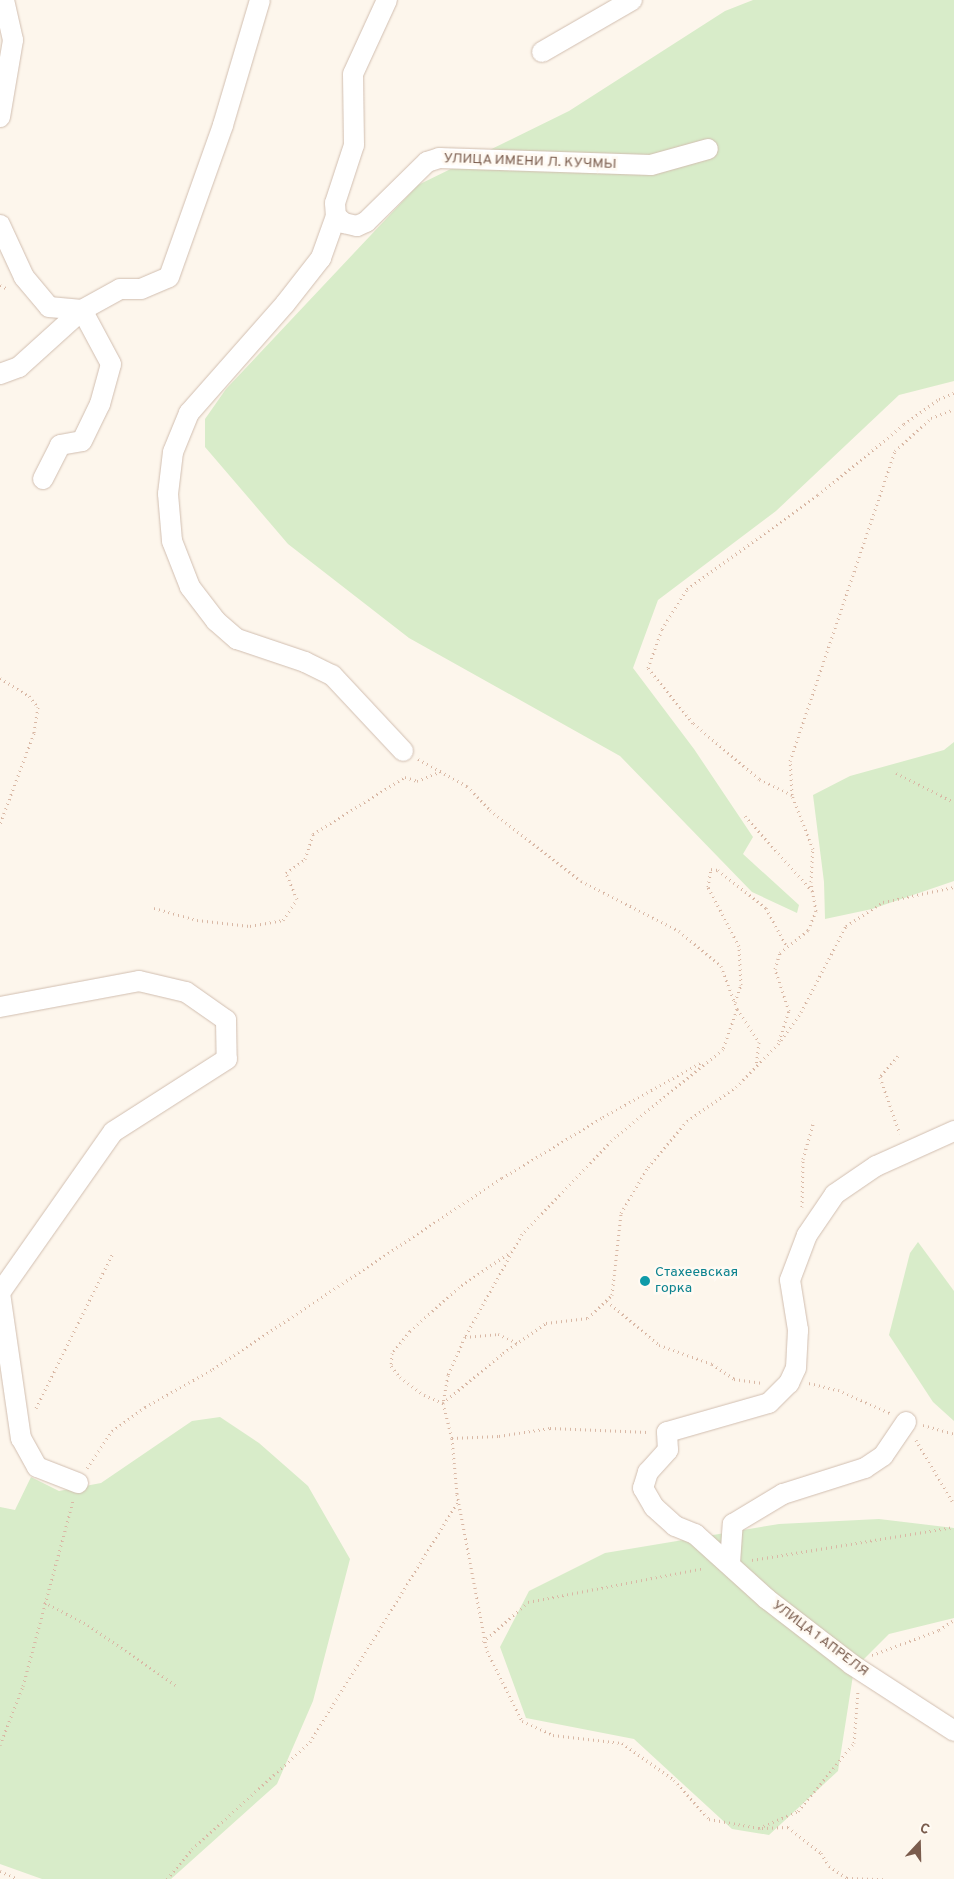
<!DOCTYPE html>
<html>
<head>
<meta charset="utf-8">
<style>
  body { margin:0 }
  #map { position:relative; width:954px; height:1879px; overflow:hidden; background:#fdf6ec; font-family:Overpass,sans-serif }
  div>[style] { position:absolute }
  .green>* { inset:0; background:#d8ecc9 }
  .path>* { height:3px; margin-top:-1.5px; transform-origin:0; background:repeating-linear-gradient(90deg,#d9b8a5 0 1px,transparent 0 5px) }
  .roads { filter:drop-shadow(0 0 1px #d1beb0) drop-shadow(0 0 1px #d1beb0) }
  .minor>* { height:20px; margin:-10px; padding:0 10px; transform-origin:10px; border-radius:10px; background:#fff }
  .dots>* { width:14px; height:14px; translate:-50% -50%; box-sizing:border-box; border:2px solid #fffaf3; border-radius:50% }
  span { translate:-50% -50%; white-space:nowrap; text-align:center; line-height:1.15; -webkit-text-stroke:5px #fffaf3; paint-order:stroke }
  .street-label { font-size:14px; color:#7a5c4d }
  .culture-label { font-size:14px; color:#0d838f }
  .left { translate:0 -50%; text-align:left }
  .north { position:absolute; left:894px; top:1819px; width:50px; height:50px; -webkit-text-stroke:4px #fffaf3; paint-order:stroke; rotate:21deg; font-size:14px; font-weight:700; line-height:20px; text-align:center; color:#7a5c4d }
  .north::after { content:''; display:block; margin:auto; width:18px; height:22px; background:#7a5c4d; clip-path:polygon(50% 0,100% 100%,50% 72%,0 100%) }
</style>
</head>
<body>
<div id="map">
  <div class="green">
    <i style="clip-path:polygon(753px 0,954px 0,954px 381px,899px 395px,776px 511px,658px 600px,633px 668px,694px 749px,753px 837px,743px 854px,799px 905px,797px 913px,752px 892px,620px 756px,409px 638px,288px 544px,205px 447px,205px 419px,226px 389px,418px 185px,569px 111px,725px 11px)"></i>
    <i style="clip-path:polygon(954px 742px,954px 881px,872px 909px,825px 919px,824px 882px,813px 795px,850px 776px,944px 750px)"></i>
    <i style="clip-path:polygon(918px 1242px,954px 1291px,954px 1421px,933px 1402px,889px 1335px,910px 1253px)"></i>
    <i style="clip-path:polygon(220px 1417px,259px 1443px,308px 1486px,350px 1559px,313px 1701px,277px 1784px,171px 1879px,42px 1879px,0 1864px,0 1507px,15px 1510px,31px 1477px,59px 1491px,101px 1483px,192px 1421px)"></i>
    <i style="clip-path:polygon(879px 1519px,954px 1528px,954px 1618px,889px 1634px,854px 1669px,838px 1771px,769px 1835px,732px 1829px,634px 1739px,526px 1718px,500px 1647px,529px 1591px,605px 1553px,779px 1524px)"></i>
  </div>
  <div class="path">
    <i style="left:0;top:285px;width:9px;rotate:27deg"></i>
    <i style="left:0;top:678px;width:34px;rotate:32deg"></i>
    <i style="left:29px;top:696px;width:14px;rotate:51deg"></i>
    <i style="left:38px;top:707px;width:26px;rotate:99deg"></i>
    <i style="left:34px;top:733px;width:97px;rotate:110.5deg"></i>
    <i style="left:418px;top:759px;width:56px;rotate:28.9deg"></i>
    <i style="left:467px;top:786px;width:33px;rotate:46deg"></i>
    <i style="left:490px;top:810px;width:115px;rotate:38deg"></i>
    <i style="left:581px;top:881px;width:110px;rotate:27deg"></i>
    <i style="left:679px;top:931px;width:55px;rotate:39.8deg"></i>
    <i style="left:721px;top:966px;width:46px;rotate:69.6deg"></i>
    <i style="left:737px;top:1009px;width:42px;rotate:109.3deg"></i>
    <i style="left:723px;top:1049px;width:139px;rotate:140.8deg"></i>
    <i style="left:615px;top:1137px;width:134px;rotate:133.8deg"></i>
    <i style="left:522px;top:1234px;width:118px;rotate:119deg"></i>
    <i style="left:465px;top:1337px;width:42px;rotate:114.1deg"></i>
    <i style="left:448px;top:1375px;width:28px;rotate:100deg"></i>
    <i style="left:443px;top:1403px;width:36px;rotate:76deg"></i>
    <i style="left:452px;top:1438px;width:56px;rotate:84.9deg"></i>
    <i style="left:457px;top:1494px;width:160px;rotate:79.2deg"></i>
    <i style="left:487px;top:1651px;width:78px;rotate:63.4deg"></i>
    <i style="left:522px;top:1721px;width:34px;rotate:24deg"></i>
    <i style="left:553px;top:1735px;width:69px;rotate:6.6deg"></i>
    <i style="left:622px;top:1743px;width:64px;rotate:35.4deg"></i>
    <i style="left:674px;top:1780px;width:52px;rotate:48.1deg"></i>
    <i style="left:709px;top:1819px;width:51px;rotate:10.2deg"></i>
    <i style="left:759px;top:1828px;width:43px;rotate:-23.6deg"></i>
    <i style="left:798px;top:1811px;width:88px;rotate:-50.5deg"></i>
    <i style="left:854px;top:1743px;width:53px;rotate:-85.7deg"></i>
    <i style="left:896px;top:773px;width:65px;rotate:26.6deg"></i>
    <i style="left:792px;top:795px;width:37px;rotate:-154deg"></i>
    <i style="left:759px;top:779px;width:87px;rotate:-139.7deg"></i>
    <i style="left:693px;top:723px;width:71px;rotate:-129.3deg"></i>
    <i style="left:648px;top:668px;width:41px;rotate:-70.3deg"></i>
    <i style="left:662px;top:629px;width:47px;rotate:-58deg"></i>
    <i style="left:687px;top:589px;width:161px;rotate:-35.7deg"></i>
    <i style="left:818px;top:495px;width:112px;rotate:-39.5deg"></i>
    <i style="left:904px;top:424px;width:43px;rotate:-35.5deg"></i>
    <i style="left:939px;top:399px;width:16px;rotate:-22deg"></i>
    <i style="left:745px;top:816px;width:101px;rotate:48.2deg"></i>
    <i style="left:154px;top:908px;width:45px;rotate:15.6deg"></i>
    <i style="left:197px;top:920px;width:53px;rotate:6.5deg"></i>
    <i style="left:250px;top:926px;width:34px;rotate:-10deg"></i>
    <i style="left:283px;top:920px;width:25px;rotate:-56deg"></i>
    <i style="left:297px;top:899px;width:28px;rotate:-113deg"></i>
    <i style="left:286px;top:873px;width:24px;rotate:-36deg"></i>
    <i style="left:305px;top:859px;width:26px;rotate:-72deg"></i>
    <i style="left:313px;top:834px;width:108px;rotate:-31.8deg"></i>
    <i style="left:405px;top:777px;width:13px;rotate:18deg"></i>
    <i style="left:417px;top:781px;width:27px;rotate:-22deg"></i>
    <i style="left:735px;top:1002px;width:18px;rotate:-71deg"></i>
    <i style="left:741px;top:985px;width:39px;rotate:-93deg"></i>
    <i style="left:739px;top:946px;width:67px;rotate:-117.7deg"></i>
    <i style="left:708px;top:887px;width:18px;rotate:-81deg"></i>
    <i style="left:711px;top:869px;width:7px;rotate:8deg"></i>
    <i style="left:718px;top:870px;width:61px;rotate:38.4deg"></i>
    <i style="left:766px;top:908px;width:44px;rotate:61.7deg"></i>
    <i style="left:737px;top:1009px;width:40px;rotate:56deg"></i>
    <i style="left:759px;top:1042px;width:24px;rotate:97deg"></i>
    <i style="left:779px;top:1041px;width:32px;rotate:-72deg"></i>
    <i style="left:789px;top:1011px;width:44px;rotate:-108.4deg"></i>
    <i style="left:775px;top:969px;width:17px;rotate:-73deg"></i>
    <i style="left:780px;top:953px;width:36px;rotate:-39deg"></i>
    <i style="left:808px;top:930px;width:21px;rotate:-67deg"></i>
    <i style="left:816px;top:911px;width:29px;rotate:-100deg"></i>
    <i style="left:811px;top:882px;width:33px;rotate:-87deg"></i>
    <i style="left:813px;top:849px;width:58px;rotate:-111.3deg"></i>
    <i style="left:792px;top:795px;width:34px;rotate:-93deg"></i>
    <i style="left:790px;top:761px;width:327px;rotate:-71.3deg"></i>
    <i style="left:895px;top:451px;width:49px;rotate:-42.5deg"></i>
    <i style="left:931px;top:418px;width:25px;rotate:-21deg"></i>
    <i style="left:898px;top:1056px;width:28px;rotate:131deg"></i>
    <i style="left:880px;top:1077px;width:60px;rotate:70.7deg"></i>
    <i style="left:802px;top:1207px;width:48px;rotate:-88.8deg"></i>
    <i style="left:803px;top:1159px;width:40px;rotate:-74deg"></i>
    <i style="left:512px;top:1251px;width:64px;rotate:145.8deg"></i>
    <i style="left:459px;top:1287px;width:66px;rotate:138.1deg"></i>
    <i style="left:410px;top:1331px;width:28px;rotate:129deg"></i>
    <i style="left:392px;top:1353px;width:13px;rotate:94deg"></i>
    <i style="left:391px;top:1366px;width:14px;rotate:51deg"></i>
    <i style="left:400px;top:1377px;width:30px;rotate:37deg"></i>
    <i style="left:424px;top:1395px;width:21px;rotate:23deg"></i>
    <i style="left:443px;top:1403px;width:78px;rotate:-39.8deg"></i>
    <i style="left:503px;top:1353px;width:52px;rotate:-34.9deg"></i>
    <i style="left:546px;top:1323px;width:42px;rotate:-6.8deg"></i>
    <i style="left:588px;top:1318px;width:33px;rotate:-44deg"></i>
    <i style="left:612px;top:1295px;width:82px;rotate:-83.7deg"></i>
    <i style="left:621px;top:1213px;width:53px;rotate:-59.6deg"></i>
    <i style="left:648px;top:1167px;width:60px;rotate:-49.7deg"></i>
    <i style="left:687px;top:1121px;width:60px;rotate:-34.8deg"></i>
    <i style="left:736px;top:1087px;width:60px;rotate:-45.7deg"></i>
    <i style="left:778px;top:1044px;width:39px;rotate:-54deg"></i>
    <i style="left:801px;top:1012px;width:97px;rotate:-62.4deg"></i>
    <i style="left:846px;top:926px;width:44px;rotate:-33deg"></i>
    <i style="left:883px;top:902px;width:73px;rotate:-11.9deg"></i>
    <i style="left:607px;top:1301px;width:68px;rotate:40.2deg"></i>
    <i style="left:659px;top:1345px;width:56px;rotate:19.7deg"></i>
    <i style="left:712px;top:1364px;width:27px;rotate:34deg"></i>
    <i style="left:734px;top:1379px;width:29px;rotate:8deg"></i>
    <i style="left:465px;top:1337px;width:33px;rotate:-5deg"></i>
    <i style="left:498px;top:1334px;width:21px;rotate:25deg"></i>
    <i style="left:809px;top:1383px;width:30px;rotate:14deg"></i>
    <i style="left:838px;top:1390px;width:57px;rotate:23.9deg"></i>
    <i style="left:36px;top:1408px;width:173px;rotate:-63.6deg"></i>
    <i style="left:923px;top:1425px;width:32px;rotate:16deg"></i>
    <i style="left:452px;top:1438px;width:47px;rotate:-2.4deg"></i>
    <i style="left:499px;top:1436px;width:52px;rotate:-8.9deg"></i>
    <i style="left:550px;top:1428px;width:98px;rotate:2.3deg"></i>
    <i style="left:916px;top:1440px;width:74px;rotate:59.3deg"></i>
    <i style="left:87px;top:1468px;width:45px;rotate:-56deg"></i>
    <i style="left:112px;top:1431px;width:41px;rotate:-36deg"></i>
    <i style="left:145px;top:1407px;width:78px;rotate:-29.2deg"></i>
    <i style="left:213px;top:1369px;width:346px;rotate:-33.5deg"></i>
    <i style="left:502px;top:1178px;width:118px;rotate:-31.1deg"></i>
    <i style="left:603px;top:1117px;width:113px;rotate:-29.1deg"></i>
    <i style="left:752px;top:1560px;width:205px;rotate:-9.3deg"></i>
    <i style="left:44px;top:1602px;width:50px;rotate:27.6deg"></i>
    <i style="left:88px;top:1625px;width:108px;rotate:34.4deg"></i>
    <i style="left:483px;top:1642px;width:60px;rotate:-41.6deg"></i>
    <i style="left:528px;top:1602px;width:179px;rotate:-10.9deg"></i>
    <i style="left:872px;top:1655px;width:72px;rotate:-20.5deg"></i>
    <i style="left:939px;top:1630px;width:18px;rotate:-34deg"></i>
    <i style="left:0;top:1745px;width:63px;rotate:-68.7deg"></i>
    <i style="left:23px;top:1686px;width:192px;rotate:-74.9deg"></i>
    <i style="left:762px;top:1828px;width:26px;rotate:-2deg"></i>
    <i style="left:788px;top:1827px;width:42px;rotate:38.2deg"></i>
    <i style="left:821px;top:1853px;width:15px;rotate:58deg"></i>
    <i style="left:829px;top:1866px;width:22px;rotate:34deg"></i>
    <i style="left:847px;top:1878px;width:38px;rotate:2deg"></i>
    <i style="left:0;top:1871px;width:20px;rotate:24deg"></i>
    <i style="left:167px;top:1879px;width:39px;rotate:-50deg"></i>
    <i style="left:192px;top:1849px;width:159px;rotate:-42.2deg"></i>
    <i style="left:310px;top:1742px;width:283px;rotate:-58.4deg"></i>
  </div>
  <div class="roads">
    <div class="minor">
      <i style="left:387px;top:0;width:81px;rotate:114.7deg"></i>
      <i style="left:353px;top:74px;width:71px;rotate:89.2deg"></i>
      <i style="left:354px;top:145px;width:61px;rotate:108.1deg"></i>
      <i style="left:335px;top:203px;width:13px;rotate:86deg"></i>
      <i style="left:336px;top:216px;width:11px;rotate:41deg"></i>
      <i style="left:344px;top:223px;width:13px;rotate:13deg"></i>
      <i style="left:357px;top:226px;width:10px;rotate:-24deg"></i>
      <i style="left:366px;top:222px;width:86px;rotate:-44.5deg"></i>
      <i style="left:427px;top:162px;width:13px;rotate:-18deg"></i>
      <i style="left:439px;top:158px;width:212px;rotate:1.9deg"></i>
      <i style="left:651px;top:165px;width:59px;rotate:-15.7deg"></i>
      <i style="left:542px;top:52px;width:104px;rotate:-30deg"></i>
      <i style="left:0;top:117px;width:78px;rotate:-80.4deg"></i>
      <i style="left:13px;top:40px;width:41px;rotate:-102.7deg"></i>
      <i style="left:336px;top:216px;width:45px;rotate:109.7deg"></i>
      <i style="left:321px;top:258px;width:58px;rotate:128deg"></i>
      <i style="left:285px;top:304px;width:145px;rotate:131.4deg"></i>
      <i style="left:189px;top:413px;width:42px;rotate:112.3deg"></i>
      <i style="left:173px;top:452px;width:42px;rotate:96.8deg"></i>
      <i style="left:168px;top:494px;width:47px;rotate:85.1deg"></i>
      <i style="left:172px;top:541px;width:49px;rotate:68.6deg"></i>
      <i style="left:190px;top:587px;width:43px;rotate:52.6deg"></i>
      <i style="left:216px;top:621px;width:28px;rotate:41deg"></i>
      <i style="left:237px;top:639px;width:72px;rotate:18.7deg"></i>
      <i style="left:305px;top:662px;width:30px;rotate:26deg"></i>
      <i style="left:332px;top:675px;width:104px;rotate:46.9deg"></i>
      <i style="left:0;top:225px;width:57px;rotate:65.2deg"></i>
      <i style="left:24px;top:277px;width:39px;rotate:50deg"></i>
      <i style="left:49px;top:307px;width:33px;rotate:5deg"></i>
      <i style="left:0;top:374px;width:20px;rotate:-20deg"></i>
      <i style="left:19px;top:367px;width:85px;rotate:-42.1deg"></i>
      <i style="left:82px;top:310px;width:43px;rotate:-28.9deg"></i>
      <i style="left:120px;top:289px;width:21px"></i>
      <i style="left:141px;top:289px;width:30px;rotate:-23deg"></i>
      <i style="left:169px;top:277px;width:161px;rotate:-70.4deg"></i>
      <i style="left:223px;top:125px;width:130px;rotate:-73.5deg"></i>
      <i style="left:43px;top:479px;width:38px;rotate:-63deg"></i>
      <i style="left:60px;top:445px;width:22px;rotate:-10deg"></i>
      <i style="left:82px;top:441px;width:41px;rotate:-64.1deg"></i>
      <i style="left:100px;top:404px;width:41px;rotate:-74.6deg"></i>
      <i style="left:111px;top:364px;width:61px;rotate:-118.2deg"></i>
      <i style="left:0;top:1007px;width:141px;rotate:-10.6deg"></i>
      <i style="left:139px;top:981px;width:48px;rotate:13.2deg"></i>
      <i style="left:186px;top:992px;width:49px;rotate:35deg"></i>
      <i style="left:226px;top:1020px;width:39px;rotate:89deg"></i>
      <i style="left:227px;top:1059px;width:135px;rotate:147.4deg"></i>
      <i style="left:113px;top:1132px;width:197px;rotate:125.1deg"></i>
      <i style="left:0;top:1293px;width:147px;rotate:81.8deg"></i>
      <i style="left:21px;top:1438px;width:33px;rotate:61deg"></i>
      <i style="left:37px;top:1467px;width:44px;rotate:21.3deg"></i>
      <i style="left:954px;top:1131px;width:85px;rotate:155.8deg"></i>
      <i style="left:876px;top:1166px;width:50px;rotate:145.7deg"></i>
      <i style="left:835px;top:1194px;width:50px;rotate:124.3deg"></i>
      <i style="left:807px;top:1235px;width:48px;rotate:110.7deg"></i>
      <i style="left:790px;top:1280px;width:51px;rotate:80.9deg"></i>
      <i style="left:798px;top:1330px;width:38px;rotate:93deg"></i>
      <i style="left:796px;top:1368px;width:17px;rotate:115deg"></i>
      <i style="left:789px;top:1383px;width:28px;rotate:135deg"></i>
      <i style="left:769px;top:1403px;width:106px;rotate:164.1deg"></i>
      <i style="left:667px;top:1432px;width:18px;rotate:87deg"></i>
      <i style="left:668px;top:1450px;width:30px;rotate:132deg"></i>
      <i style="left:648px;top:1472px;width:17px;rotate:107deg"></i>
      <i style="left:643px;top:1488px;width:22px;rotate:60deg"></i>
      <i style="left:654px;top:1507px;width:28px;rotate:42deg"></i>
      <i style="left:675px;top:1526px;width:22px;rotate:22deg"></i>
      <i style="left:695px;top:1534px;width:97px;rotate:42.1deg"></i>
      <i style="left:767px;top:1599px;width:106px;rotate:37.7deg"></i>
      <i style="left:851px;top:1664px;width:123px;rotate:33deg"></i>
      <i style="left:730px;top:1563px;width:39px;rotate:-86deg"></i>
      <i style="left:733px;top:1524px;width:58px;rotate:-31deg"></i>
      <i style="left:783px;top:1494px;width:86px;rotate:-17.6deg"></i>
      <i style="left:865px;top:1468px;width:22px;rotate:-34deg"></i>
      <i style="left:883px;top:1456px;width:41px;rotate:-55.9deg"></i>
    </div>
  </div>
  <div class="dots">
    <i style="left:645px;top:1281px;background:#0f9aa8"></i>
  </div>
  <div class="street-label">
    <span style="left:530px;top:162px;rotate:2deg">УЛИЦА ИМЕНИ Л. КУЧМЫ</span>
    <span style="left:820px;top:1639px;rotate:37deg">УЛИЦА 1 АПРЕЛЯ</span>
  </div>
  <div class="culture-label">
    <span class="left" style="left:655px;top:1281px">Стахеевская<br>горка</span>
  </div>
  <div class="north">С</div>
</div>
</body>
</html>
